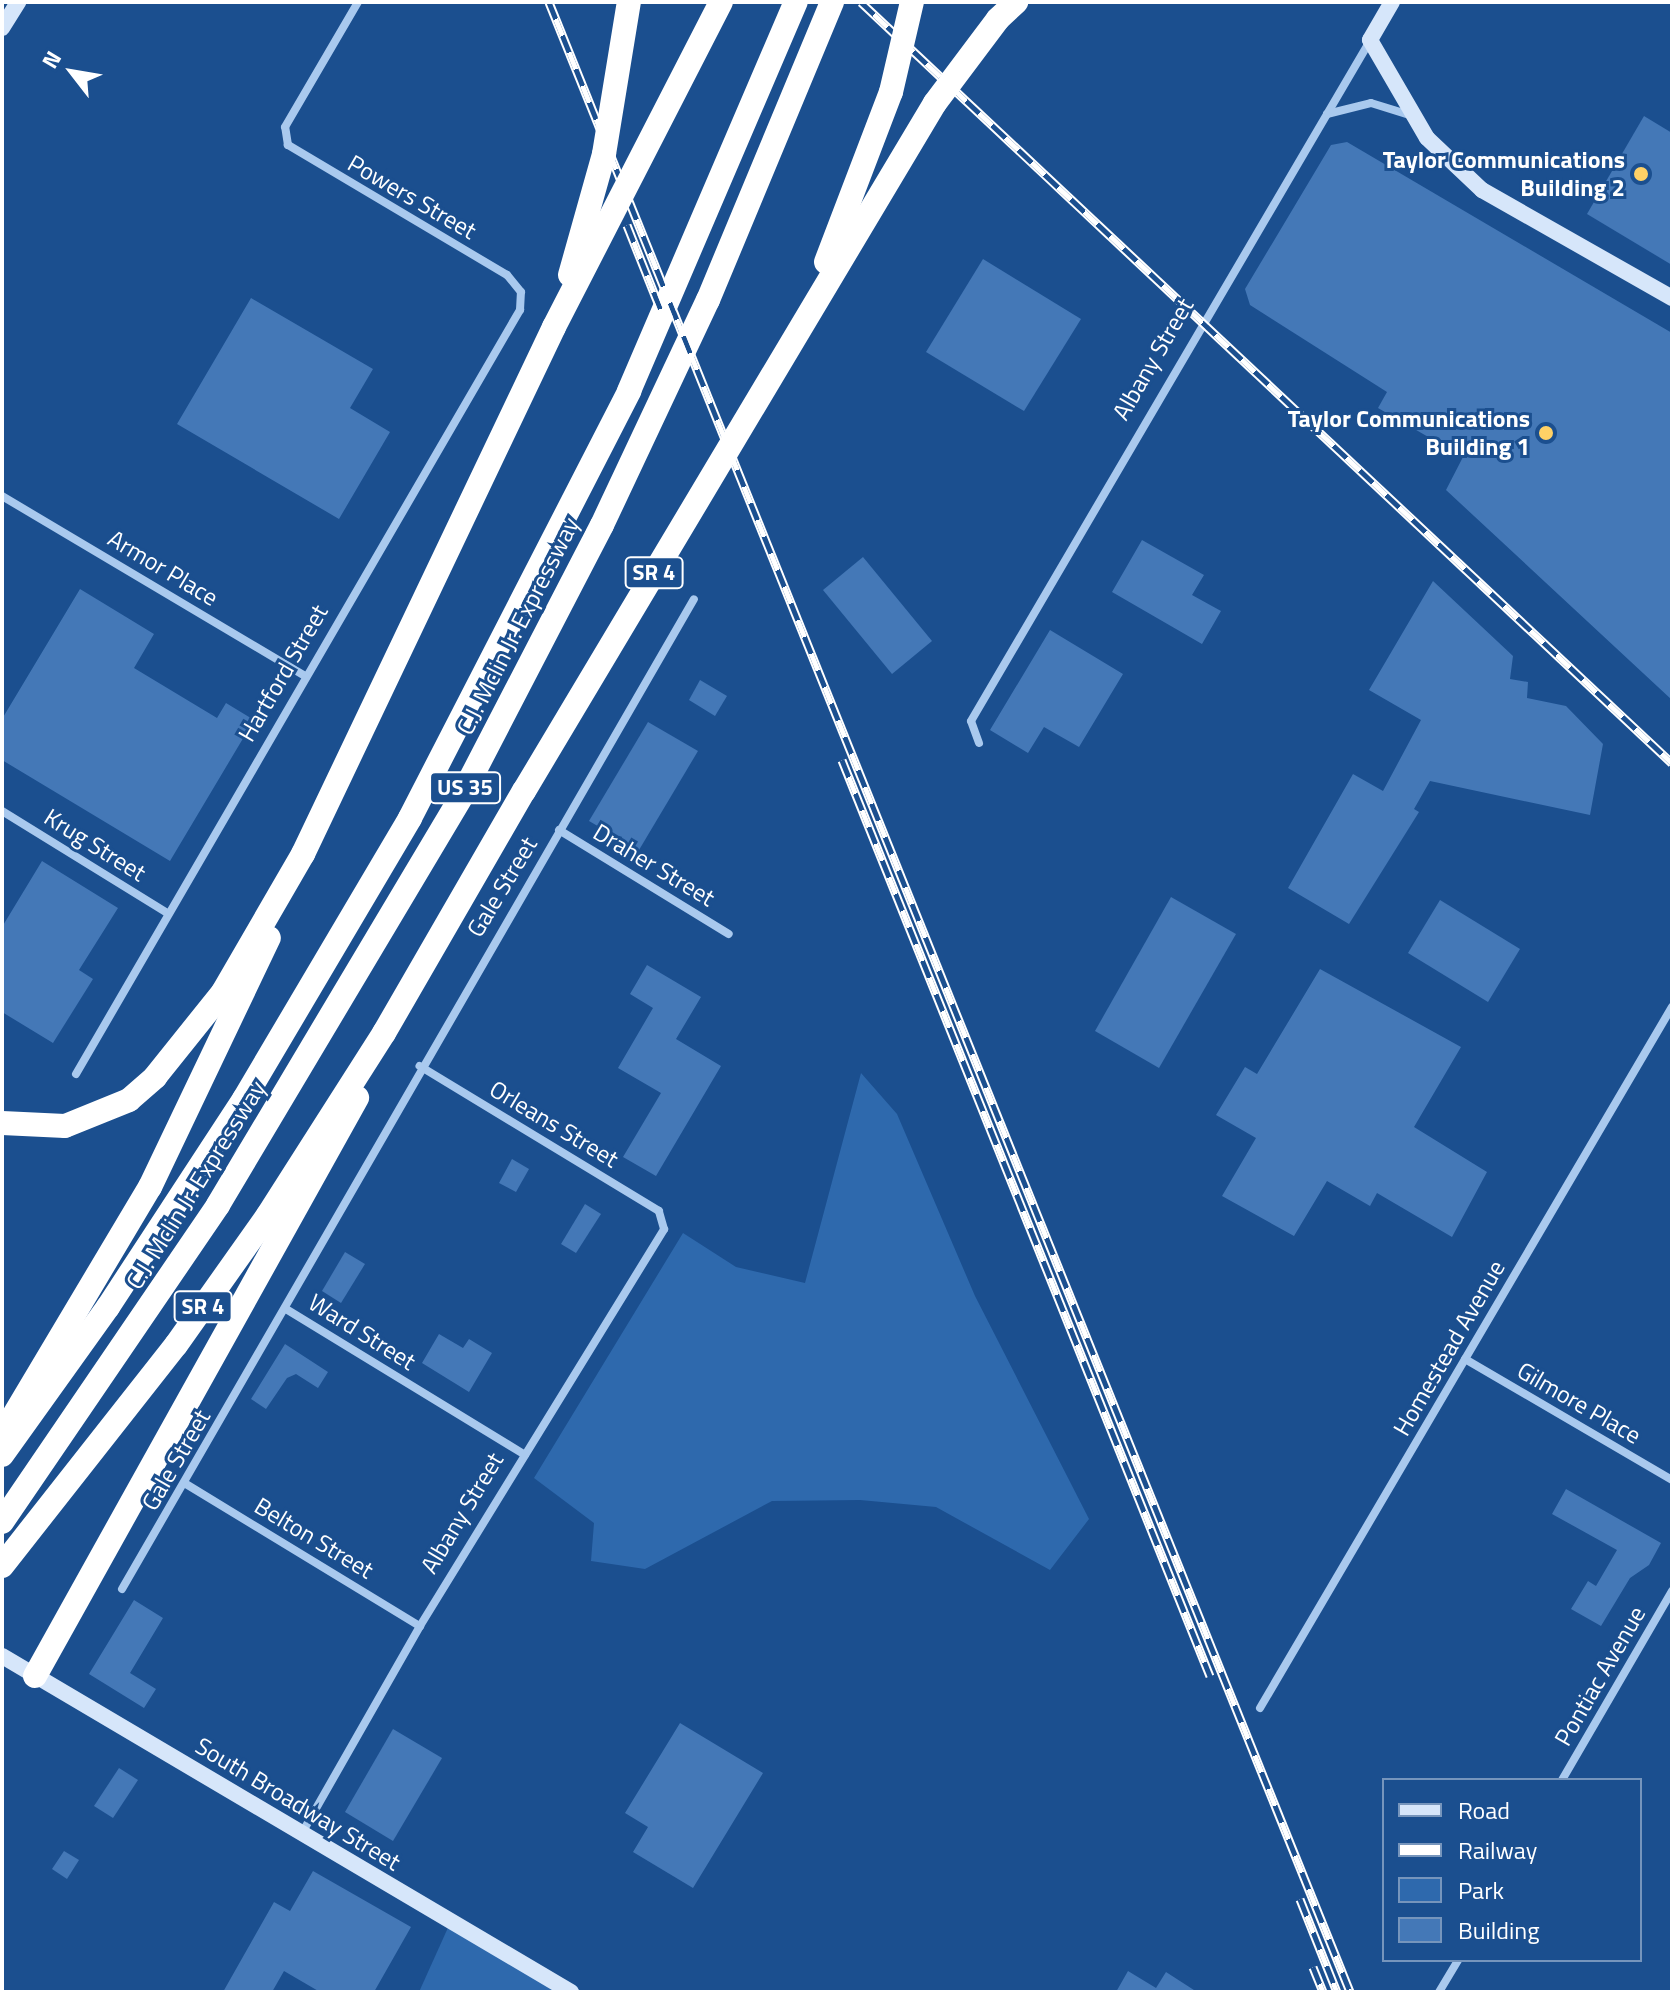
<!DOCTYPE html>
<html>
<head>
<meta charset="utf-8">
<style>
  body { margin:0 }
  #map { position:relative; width:1674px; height:1994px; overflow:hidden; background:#1b4f8f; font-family:"Titillium Web",sans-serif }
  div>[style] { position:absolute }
  .green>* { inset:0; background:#2e69ad }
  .building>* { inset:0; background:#4478b7 }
  .street>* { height:8px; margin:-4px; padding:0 4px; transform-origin:4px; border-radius:4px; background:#a9c9ee }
  .secondary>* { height:16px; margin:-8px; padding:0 8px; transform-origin:8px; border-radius:8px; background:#d6e6fa }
  .highway>* { height:24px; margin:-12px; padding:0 12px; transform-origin:12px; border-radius:12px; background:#fff }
  .rail>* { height:9px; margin-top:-4.5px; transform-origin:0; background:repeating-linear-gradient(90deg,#1b4f8f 0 18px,#fff 0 36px); box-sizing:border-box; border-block:2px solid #fff }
  .highway-bridge>* { height:24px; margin:-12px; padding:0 12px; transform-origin:12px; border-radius:12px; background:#fff }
  .dots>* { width:22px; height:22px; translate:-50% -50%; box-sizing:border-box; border:4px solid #1b4f8f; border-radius:50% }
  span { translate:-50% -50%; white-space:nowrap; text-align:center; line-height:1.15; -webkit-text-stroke:6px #1b4f8f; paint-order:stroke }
  .shield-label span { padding:2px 6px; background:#1b4f8f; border:2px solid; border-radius:6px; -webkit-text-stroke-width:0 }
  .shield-label { font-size:22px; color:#fff; font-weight:700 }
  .poi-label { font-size:24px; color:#fff; font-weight:700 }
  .right { translate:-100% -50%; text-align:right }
  .street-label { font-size:24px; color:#fff }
  .frame { position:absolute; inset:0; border:4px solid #fff; pointer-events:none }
  .legend { position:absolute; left:1382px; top:1778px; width:260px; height:184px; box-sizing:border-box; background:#1b4f8f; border:2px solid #7695bc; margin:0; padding:10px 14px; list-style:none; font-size:24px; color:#fff }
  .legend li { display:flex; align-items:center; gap:16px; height:40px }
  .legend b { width:40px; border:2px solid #7695bc }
  .north { position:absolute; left:32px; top:32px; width:80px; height:80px; -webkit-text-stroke:6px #1b4f8f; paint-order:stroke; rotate:301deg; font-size:22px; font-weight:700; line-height:32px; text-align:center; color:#fff }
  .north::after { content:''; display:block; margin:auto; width:28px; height:36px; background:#fff; clip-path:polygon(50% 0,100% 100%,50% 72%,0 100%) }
</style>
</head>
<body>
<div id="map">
  <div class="green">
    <i style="clip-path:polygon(861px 1073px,897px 1114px,975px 1296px,1089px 1519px,1050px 1570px,936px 1507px,860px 1500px,772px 1501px,645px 1569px,591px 1561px,594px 1523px,534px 1478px,683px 1233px,736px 1267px,805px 1283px)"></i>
    <i style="clip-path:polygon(451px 1921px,571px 1992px,419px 1992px)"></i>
  </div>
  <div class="building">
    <i style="clip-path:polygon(1644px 116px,1672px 133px,1672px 265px,1587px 214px)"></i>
    <i style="clip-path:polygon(1347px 142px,1672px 333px,1672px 700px,1446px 490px,1463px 457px,1378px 408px,1387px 392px,1250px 305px,1245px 289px,1331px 145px)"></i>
    <i style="clip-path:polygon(983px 259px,1081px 319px,1024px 411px,926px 352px)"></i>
    <i style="clip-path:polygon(251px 298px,373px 369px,350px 408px,390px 432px,339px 519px,177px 424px)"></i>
    <i style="clip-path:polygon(1142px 540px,1204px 575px,1192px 595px,1221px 611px,1202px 644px,1112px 592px)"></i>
    <i style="clip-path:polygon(863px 557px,932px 641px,892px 674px,823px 590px)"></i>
    <i style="clip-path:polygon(1433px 581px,1513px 656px,1510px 679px,1528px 682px,1527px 698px,1566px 706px,1603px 744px,1590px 815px,1430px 781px,1414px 809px,1419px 812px,1349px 924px,1288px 888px,1353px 774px,1383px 791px,1421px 720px,1369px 690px)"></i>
    <i style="clip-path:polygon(80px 589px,154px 634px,134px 668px,217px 718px,226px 703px,254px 720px,170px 861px,2px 760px,2px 719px)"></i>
    <i style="clip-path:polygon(1050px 630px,1123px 674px,1079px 747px,1044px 727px,1028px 753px,990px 730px)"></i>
    <i style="clip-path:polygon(700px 680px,727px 696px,715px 716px,689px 700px)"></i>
    <i style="clip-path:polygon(648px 722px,698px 751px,639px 850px,589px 821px)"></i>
    <i style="clip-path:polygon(42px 861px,118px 908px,79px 970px,93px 979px,53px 1043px,2px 1012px,2px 927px)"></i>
    <i style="clip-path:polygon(1171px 897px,1236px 934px,1159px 1068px,1095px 1031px)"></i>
    <i style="clip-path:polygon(1440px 900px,1520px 949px,1488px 1002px,1408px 953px)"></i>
    <i style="clip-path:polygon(647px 965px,701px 997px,676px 1039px,721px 1066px,656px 1176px,623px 1157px,661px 1093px,618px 1068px,653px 1008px,630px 994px)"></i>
    <i style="clip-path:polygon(1320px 969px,1461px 1047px,1414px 1127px,1487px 1172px,1452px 1237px,1377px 1193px,1370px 1206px,1327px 1181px,1294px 1236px,1222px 1196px,1256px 1138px,1216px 1115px,1245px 1067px,1257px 1074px)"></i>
    <i style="clip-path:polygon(512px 1159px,529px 1169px,516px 1192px,499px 1183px)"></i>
    <i style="clip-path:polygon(585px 1204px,601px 1214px,576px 1253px,561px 1244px)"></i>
    <i style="clip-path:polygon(345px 1252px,365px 1264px,341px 1303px,322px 1291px)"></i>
    <i style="clip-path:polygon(439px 1334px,463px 1348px,469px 1339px,492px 1353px,469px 1392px,422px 1363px)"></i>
    <i style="clip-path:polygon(285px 1344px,328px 1372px,318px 1388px,296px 1374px,287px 1378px,266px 1409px,251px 1399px)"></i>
    <i style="clip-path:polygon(1566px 1489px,1661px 1543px,1649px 1565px,1630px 1578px,1601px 1626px,1571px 1609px,1588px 1581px,1596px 1586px,1617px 1550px,1552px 1514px)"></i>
    <i style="clip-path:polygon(134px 1600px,163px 1618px,130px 1673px,156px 1689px,144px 1708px,89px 1674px)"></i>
    <i style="clip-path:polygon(680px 1723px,763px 1773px,693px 1888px,633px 1852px,648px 1827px,625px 1813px)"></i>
    <i style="clip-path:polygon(393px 1729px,442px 1758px,393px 1841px,345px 1812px)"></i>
    <i style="clip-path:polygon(119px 1768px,138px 1780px,113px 1818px,94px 1806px)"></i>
    <i style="clip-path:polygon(64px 1851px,79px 1860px,67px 1879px,52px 1869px)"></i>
    <i style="clip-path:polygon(313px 1871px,411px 1927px,374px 1992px,320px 1992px,284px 1971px,272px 1992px,223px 1992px,274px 1902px,290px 1911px)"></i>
    <i style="clip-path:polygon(1128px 1971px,1156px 1988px,1166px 1972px,1197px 1992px,1116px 1992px)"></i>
  </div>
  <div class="street">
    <i style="left:1327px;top:114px;width:45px;rotate:-14deg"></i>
    <i style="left:1371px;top:103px;width:41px;rotate:17.1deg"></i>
    <i style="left:2px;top:496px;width:351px;rotate:30.7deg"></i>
    <i style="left:979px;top:743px;width:23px;rotate:-110deg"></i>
    <i style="left:971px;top:721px;width:788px;rotate:-59.6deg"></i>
    <i style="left:2px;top:811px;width:194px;rotate:31.7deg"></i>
    <i style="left:559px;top:830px;width:199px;rotate:31.5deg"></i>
    <i style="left:76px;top:1074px;width:884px;rotate:-59.84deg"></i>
    <i style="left:520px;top:310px;width:18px;rotate:-87deg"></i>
    <i style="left:521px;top:292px;width:22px;rotate:-129deg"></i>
    <i style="left:507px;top:275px;width:255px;rotate:-149.3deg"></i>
    <i style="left:288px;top:145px;width:18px;rotate:-99deg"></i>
    <i style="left:285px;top:127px;width:145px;rotate:-59.7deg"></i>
    <i style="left:286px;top:1309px;width:280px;rotate:31.4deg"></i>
    <i style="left:1465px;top:1359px;width:240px;rotate:30.3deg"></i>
    <i style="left:186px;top:1484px;width:274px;rotate:31.3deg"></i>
    <i style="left:122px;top:1589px;width:1143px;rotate:-59.98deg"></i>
    <i style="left:1260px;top:1708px;width:813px;rotate:-59.56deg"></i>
    <i style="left:1562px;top:1780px;width:219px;rotate:-59.8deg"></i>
    <i style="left:302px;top:1833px;width:238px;rotate:-60.3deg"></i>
    <i style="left:420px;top:1626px;width:466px;rotate:-58.4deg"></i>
    <i style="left:664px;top:1229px;width:19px;rotate:-106deg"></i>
    <i style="left:659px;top:1211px;width:280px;rotate:-148.8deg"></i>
    <i style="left:1439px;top:1992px;width:37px;rotate:-59deg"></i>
  </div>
  <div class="secondary">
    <i style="left:1392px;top:2px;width:44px;rotate:120.1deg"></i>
    <i style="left:1370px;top:40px;width:113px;rotate:59.8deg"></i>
    <i style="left:1427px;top:138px;width:76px;rotate:43.4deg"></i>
    <i style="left:1482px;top:190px;width:219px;rotate:29.6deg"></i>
    <i style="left:2px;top:28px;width:31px;rotate:-58deg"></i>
    <i style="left:2px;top:1656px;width:661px;rotate:30.56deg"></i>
  </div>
  <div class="highway">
    <i style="left:998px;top:19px;width:25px;rotate:-43deg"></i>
    <i style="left:2px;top:1123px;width:63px;rotate:2.7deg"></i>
    <i style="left:65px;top:1126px;width:69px;rotate:-22.1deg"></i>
    <i style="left:129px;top:1100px;width:35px;rotate:-41deg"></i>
    <i style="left:155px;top:1077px;width:109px;rotate:-51.3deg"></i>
    <i style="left:223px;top:992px;width:160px;rotate:-59.9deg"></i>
    <i style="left:303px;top:854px;width:584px;rotate:-64.53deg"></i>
    <i style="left:5px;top:1430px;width:283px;rotate:-59.2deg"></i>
    <i style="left:150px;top:1187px;width:276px;rotate:-64.5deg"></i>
    <i style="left:2px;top:1455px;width:182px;rotate:-54.4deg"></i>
    <i style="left:108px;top:1307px;width:249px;rotate:-56.8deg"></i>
    <i style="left:244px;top:1099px;width:326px;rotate:-59.4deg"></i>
    <i style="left:410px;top:818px;width:480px;rotate:-62.8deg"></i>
    <i style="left:629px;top:391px;width:423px;rotate:-66.8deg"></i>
    <i style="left:2px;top:1522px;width:384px;rotate:-55.7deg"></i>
    <i style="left:218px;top:1205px;width:477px;rotate:-59.2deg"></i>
    <i style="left:462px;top:795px;width:304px;rotate:-62.6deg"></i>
    <i style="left:602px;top:525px;width:249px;rotate:-64.8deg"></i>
    <i style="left:708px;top:300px;width:323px;rotate:-67.4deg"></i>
    <i style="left:2px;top:1566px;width:281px;rotate:-51.8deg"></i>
    <i style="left:176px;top:1345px;width:159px;rotate:-54.7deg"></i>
    <i style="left:268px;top:1215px;width:216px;rotate:-57.5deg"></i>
    <i style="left:384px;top:1033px;width:280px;rotate:-60deg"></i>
    <i style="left:35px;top:1676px;width:662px;rotate:-60.88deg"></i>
  </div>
  <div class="rail">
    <i style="left:549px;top:2px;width:2145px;rotate:68.07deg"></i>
    <i style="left:861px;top:2px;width:1112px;rotate:43.18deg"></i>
    <i style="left:627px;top:225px;width:100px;rotate:68.3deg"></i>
    <i style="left:842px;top:760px;width:987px;rotate:68.11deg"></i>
    <i style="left:1300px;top:1899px;width:100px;rotate:68.3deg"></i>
    <i style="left:1313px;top:1967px;width:27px;rotate:68deg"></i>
  </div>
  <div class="highway-bridge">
    <i style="left:826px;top:262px;width:182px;rotate:-69.1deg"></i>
    <i style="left:891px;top:92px;width:92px;rotate:-76.9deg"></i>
    <i style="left:570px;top:275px;width:126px;rotate:-74.3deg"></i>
    <i style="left:604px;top:154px;width:154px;rotate:-80.7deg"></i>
    <i style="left:554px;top:327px;width:365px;rotate:-62.8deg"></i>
    <i style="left:524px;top:791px;width:801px;rotate:-59.15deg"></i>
    <i style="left:935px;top:103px;width:105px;rotate:-53.1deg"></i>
  </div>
  <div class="dots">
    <i style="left:1641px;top:174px;background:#ffd166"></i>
    <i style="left:1546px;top:433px;background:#ffd166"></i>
  </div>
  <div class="shield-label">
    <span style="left:654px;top:573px">SR 4</span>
    <span style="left:465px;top:788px">US 35</span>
    <span style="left:203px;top:1307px">SR 4</span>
  </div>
  <div class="poi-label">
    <span class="right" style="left:1625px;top:174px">Taylor Communications<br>Building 2</span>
    <span class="right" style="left:1530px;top:433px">Taylor Communications<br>Building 1</span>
  </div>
  <div class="street-label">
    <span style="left:412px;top:197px;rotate:30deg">Powers Street</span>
    <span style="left:1153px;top:359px;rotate:-60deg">Albany Street</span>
    <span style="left:163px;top:568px;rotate:31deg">Armor Place</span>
    <span style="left:518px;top:626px;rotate:-63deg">C.J. Mclin Jr. Expressway</span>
    <span style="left:283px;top:673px;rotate:-60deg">Hartford Street</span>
    <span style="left:95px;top:845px;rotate:32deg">Krug Street</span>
    <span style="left:654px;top:865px;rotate:31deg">Draher Street</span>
    <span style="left:502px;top:887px;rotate:-59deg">Gale Street</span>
    <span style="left:554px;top:1124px;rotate:31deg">Orleans Street</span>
    <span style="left:196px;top:1185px;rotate:-58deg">C.J. Mclin Jr. Expressway</span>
    <span style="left:362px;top:1332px;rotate:32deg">Ward Street</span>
    <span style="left:1449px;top:1348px;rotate:-60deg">Homestead Avenue</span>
    <span style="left:1579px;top:1403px;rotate:30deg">Gilmore Place</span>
    <span style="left:176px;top:1460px;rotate:-60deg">Gale Street</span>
    <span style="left:462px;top:1513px;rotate:-59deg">Albany Street</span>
    <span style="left:314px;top:1538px;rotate:31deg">Belton Street</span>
    <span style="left:1600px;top:1676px;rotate:-60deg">Pontiac Avenue</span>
    <span style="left:298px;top:1804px;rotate:31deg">South Broadway Street</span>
  </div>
  <div class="frame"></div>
  <ul class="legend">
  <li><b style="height:10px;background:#d6e6fa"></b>Road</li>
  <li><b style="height:10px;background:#fff"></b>Railway</li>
  <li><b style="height:22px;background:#2e69ad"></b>Park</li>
  <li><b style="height:22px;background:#4478b7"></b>Building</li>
  </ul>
  <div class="north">N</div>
</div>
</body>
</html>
